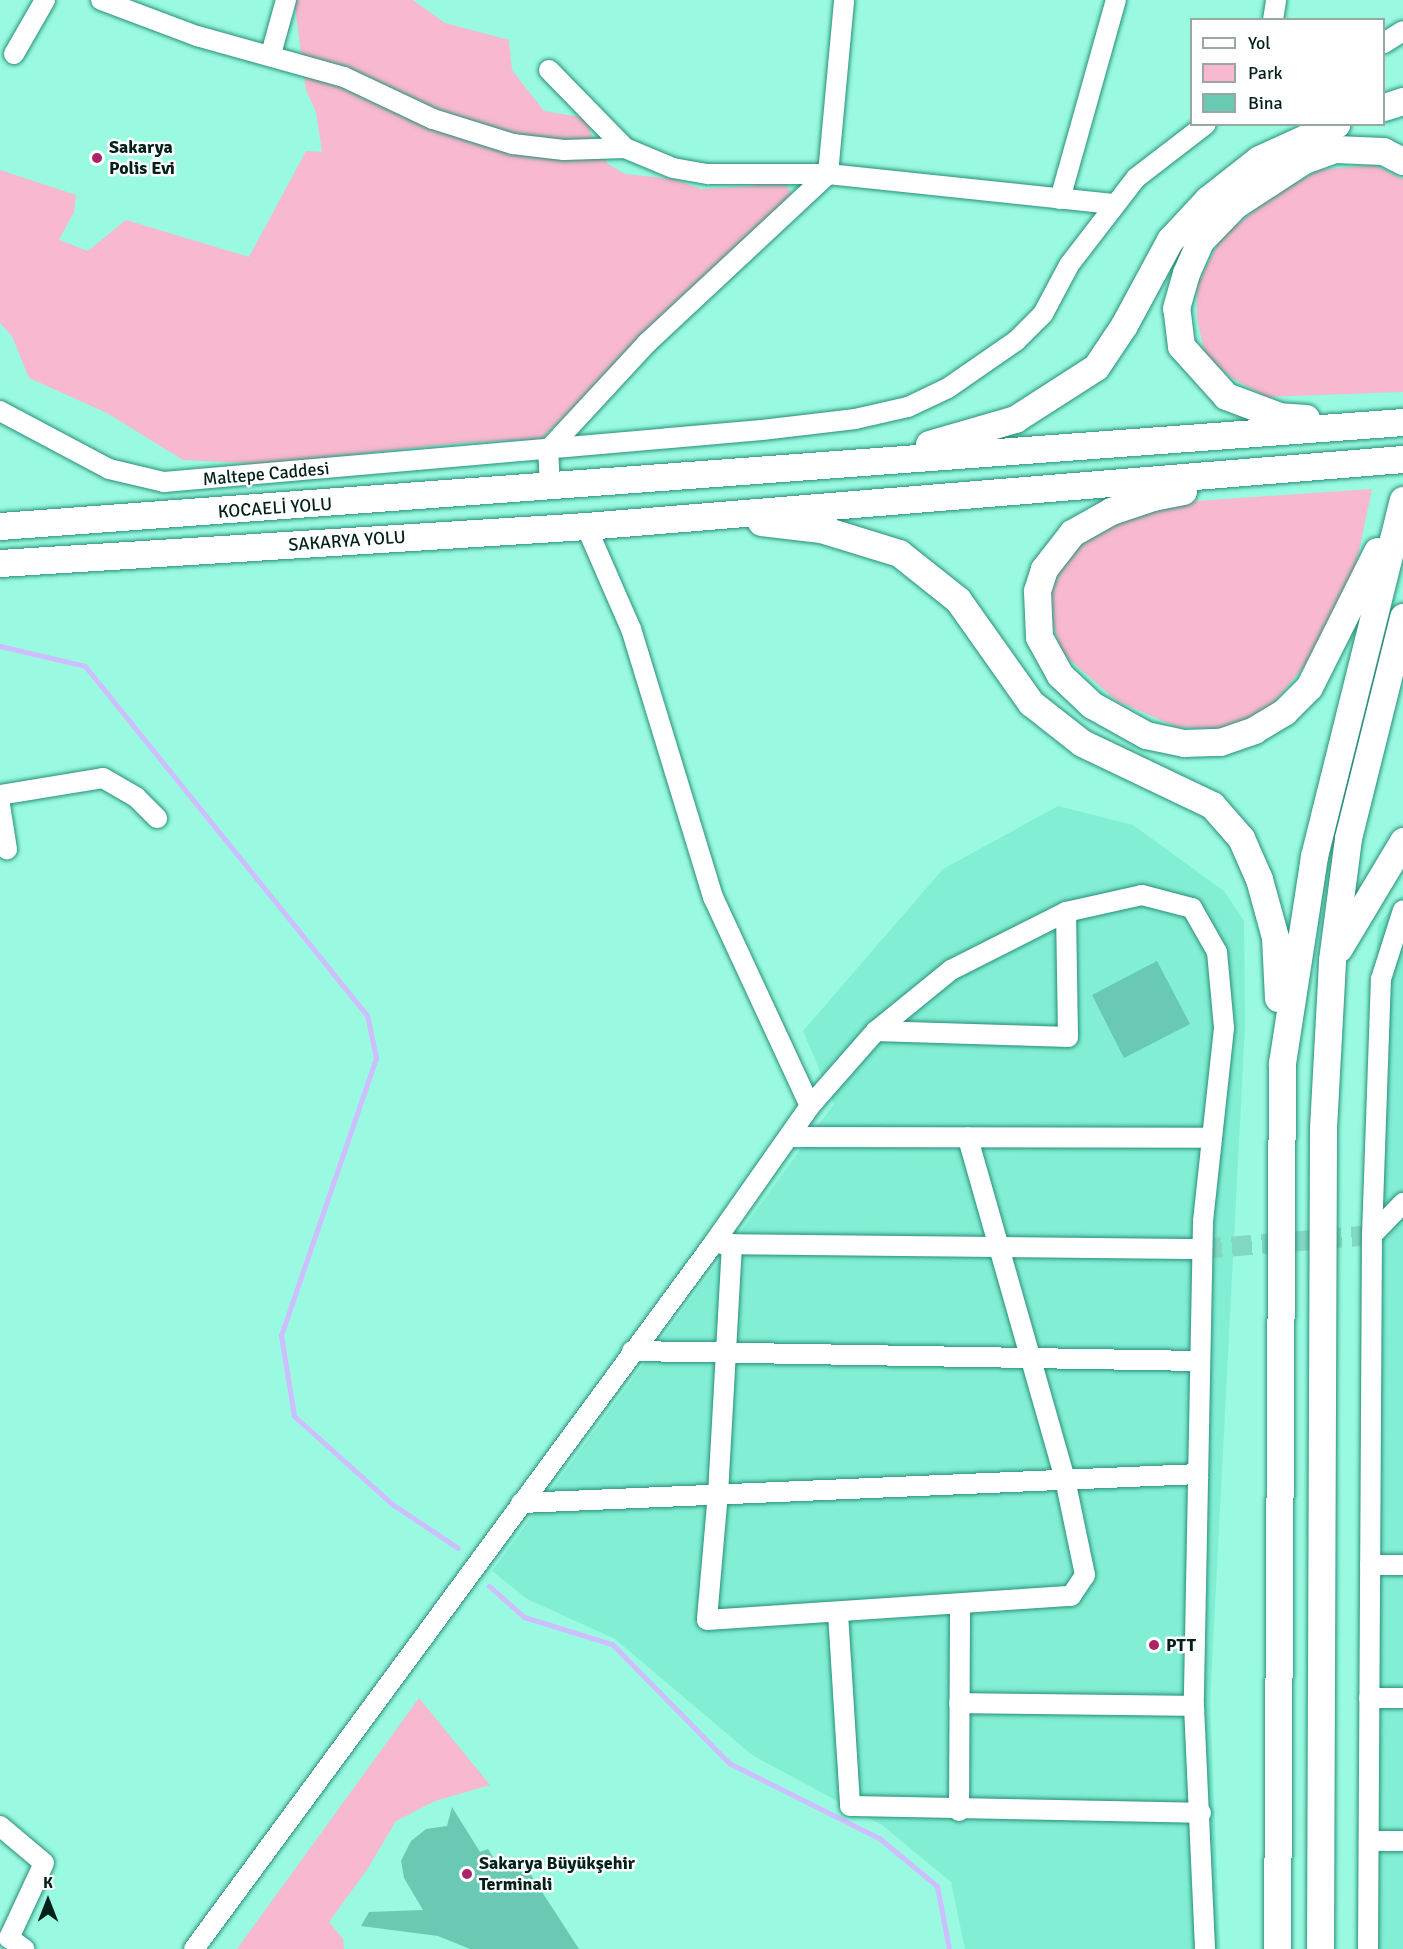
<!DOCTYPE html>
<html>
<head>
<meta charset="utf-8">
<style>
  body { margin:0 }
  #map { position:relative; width:1403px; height:1949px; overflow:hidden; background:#99fae1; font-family:Signika,sans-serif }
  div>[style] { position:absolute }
  .built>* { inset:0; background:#82efd4 }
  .green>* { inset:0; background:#f8b8cf }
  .stream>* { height:5px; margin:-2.5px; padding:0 2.5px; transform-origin:2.5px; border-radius:2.5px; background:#cebefe }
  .building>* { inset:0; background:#69c9b2 }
  .minor-tunnel>* { height:20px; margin-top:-10px; transform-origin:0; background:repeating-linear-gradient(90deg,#82d9c3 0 20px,transparent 0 30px) }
  .roads { filter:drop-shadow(0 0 2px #278f79) drop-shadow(0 0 2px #278f79) }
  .minor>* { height:20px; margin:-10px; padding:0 10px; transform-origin:10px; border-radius:10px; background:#fff }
  .highway>* { height:27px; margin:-13.5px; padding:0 13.5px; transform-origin:13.5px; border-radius:13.5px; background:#fff }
  .dots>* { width:16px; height:16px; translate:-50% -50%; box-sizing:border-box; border:3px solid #fff; border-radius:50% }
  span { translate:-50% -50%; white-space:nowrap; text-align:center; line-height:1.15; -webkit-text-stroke:5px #fff; paint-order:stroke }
  .poi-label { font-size:18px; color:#02211a; font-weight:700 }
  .left { translate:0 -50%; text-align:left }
  .street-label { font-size:18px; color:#02211a }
  .legend { position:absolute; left:1190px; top:18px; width:195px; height:108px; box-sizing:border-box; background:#fff; border:2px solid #9aa6a3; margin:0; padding:8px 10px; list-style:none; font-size:18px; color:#02211a }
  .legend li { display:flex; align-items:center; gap:12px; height:30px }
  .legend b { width:30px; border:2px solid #9aa6a3 }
  .north { position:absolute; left:18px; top:1871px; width:60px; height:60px; -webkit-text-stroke:4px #fff; paint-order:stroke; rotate:0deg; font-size:16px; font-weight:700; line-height:24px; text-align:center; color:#02211a }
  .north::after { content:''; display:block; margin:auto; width:21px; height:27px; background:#02211a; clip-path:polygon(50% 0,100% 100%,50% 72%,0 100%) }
</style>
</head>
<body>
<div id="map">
  <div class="built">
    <i style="clip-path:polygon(1058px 806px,1133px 825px,1224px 891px,1244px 921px,1245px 1026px,1210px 1703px,1220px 1949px,965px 1949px,951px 1882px,882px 1825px,752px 1755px,615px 1639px,527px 1599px,492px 1571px,834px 1104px,803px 1031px,943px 869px)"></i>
    <i style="clip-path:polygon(1403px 894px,1403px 1949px,1361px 1949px,1360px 1246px,1378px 925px)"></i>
  </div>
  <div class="green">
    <i style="clip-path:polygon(294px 0,413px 0,445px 23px,509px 40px,512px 70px,544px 111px,591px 119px,590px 132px,608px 164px,625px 174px,673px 179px,701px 189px,753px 186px,761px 178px,782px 177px,791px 193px,779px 210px,541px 439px,460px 443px,266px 464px,183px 460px,107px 413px,29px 378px,12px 336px,0 323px,0 170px,76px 195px,74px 212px,59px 240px,88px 251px,126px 220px,249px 257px,306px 151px,322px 152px,316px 112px,306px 90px)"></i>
    <i style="clip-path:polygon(1374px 165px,1403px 179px,1403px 392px,1266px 397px,1232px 378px,1205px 355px,1197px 318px,1197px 285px,1222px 236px,1275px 195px,1319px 170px)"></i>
    <i style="clip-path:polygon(1372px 489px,1355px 569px,1315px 653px,1267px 711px,1220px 729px,1177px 727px,1117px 701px,1062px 653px,1046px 603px,1066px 556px,1105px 527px,1152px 504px)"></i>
    <i style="clip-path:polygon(419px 1698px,490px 1785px,435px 1801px,396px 1821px,368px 1868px,329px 1922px,343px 1939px,344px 1949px,237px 1949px)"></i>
  </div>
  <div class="stream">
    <i style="left:0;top:646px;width:87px;rotate:13.2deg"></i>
    <i style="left:85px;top:666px;width:449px;rotate:51.1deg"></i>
    <i style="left:367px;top:1015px;width:44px;rotate:78.2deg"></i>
    <i style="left:376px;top:1058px;width:293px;rotate:108.9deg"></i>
    <i style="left:281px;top:1335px;width:82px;rotate:80.9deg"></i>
    <i style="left:294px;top:1416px;width:132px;rotate:41.9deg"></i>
    <i style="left:392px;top:1504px;width:79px;rotate:33.7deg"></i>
    <i style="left:489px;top:1586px;width:47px;rotate:41.5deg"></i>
    <i style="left:524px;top:1617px;width:92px;rotate:17.1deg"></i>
    <i style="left:612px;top:1644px;width:167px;rotate:45.5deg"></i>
    <i style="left:729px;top:1763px;width:168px;rotate:26.6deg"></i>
    <i style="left:879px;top:1838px;width:75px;rotate:39.6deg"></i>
    <i style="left:937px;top:1886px;width:64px;rotate:79.2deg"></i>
  </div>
  <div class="building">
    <i style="clip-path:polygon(1157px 961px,1190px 1024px,1124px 1058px,1092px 995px)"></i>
    <i style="clip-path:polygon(452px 1807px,480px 1852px,488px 1849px,501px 1870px,520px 1858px,579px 1949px,470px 1949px,438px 1936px,361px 1926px,369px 1912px,423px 1910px,404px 1878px,401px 1861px,411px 1841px,426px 1829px,447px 1826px)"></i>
  </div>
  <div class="minor-tunnel">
    <i style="left:1202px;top:1249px;width:171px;rotate:-4.7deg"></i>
  </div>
  <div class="roads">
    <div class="minor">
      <i style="left:101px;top:0;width:103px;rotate:20.6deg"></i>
      <i style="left:197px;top:36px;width:153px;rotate:15.6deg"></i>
      <i style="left:344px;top:77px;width:98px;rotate:25.3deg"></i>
      <i style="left:433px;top:119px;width:84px;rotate:17.4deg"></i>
      <i style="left:513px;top:144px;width:51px;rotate:6.7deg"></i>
      <i style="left:564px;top:150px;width:61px;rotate:-1.9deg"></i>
      <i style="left:1273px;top:20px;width:20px;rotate:-81deg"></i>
      <i style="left:1384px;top:43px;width:22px;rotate:-32deg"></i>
      <i style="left:14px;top:54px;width:62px;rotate:-60.1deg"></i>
      <i style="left:271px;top:54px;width:56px;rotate:-74.5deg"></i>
      <i style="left:549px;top:70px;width:109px;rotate:45.7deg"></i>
      <i style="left:625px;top:148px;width:52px;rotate:22.6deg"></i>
      <i style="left:673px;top:168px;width:36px;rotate:10deg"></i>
      <i style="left:708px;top:174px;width:120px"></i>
      <i style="left:828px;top:174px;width:289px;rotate:6deg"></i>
      <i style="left:1060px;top:199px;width:207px;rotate:-74.3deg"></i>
      <i style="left:0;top:411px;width:123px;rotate:28deg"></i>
      <i style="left:109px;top:469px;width:57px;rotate:13.3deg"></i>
      <i style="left:164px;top:482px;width:600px;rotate:-4.97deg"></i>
      <i style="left:762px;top:430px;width:94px;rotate:-6.7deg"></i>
      <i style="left:855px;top:419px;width:54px;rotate:-12.8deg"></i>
      <i style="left:908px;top:407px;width:44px;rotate:-25.4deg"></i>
      <i style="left:948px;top:388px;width:83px;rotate:-34.7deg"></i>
      <i style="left:1016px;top:341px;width:38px;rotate:-45deg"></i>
      <i style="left:1043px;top:314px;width:55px;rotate:-62deg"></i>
      <i style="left:1069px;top:265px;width:110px;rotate:-52.4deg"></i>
      <i style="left:1136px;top:178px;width:88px;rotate:-37.6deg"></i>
      <i style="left:550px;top:486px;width:36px;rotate:-93deg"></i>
      <i style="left:548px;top:450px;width:146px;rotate:-47.2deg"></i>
      <i style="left:647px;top:343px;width:248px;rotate:-43deg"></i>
      <i style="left:828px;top:174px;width:175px;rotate:-84.7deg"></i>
      <i style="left:0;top:795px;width:104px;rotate:-9.4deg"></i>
      <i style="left:103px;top:778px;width:38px;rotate:30deg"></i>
      <i style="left:136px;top:797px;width:30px;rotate:45deg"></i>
      <i style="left:0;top:805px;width:45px;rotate:81deg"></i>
      <i style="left:876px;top:1031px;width:192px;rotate:1.8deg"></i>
      <i style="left:1068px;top:1037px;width:125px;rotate:-90.9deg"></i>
      <i style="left:810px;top:1106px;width:100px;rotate:-48.7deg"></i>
      <i style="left:876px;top:1031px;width:97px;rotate:-39.1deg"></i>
      <i style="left:951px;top:970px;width:129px;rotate:-26.8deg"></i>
      <i style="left:1066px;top:912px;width:78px;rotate:-12.6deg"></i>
      <i style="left:1142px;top:895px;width:52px;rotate:14.6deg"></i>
      <i style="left:1192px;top:908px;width:51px;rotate:60.4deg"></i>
      <i style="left:1217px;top:952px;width:76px;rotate:84.7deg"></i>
      <i style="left:1224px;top:1028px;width:195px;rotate:96.2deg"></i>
      <i style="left:1203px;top:1222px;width:484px;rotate:91.1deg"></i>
      <i style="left:1194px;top:1706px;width:243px;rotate:87.4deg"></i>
      <i style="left:789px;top:1137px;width:423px;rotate:0.1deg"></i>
      <i style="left:1372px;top:1235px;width:256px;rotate:-88deg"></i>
      <i style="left:1381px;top:979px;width:72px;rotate:-72.3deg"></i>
      <i style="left:721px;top:1244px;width:481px;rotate:0.6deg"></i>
      <i style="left:732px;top:1244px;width:249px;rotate:93.2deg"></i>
      <i style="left:718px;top:1493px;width:127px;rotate:95deg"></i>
      <i style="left:707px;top:1620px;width:365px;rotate:-3.8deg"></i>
      <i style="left:1071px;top:1596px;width:25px;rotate:-56deg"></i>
      <i style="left:1085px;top:1575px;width:98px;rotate:-101.8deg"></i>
      <i style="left:1065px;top:1479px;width:355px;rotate:-105.9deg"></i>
      <i style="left:632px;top:1351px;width:568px;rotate:1.01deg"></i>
      <i style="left:521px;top:1503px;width:678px;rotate:-2.45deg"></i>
      <i style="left:1370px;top:1565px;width:33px"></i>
      <i style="left:838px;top:1613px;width:193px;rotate:86.4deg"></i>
      <i style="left:850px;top:1806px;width:351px;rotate:1.1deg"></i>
      <i style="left:1369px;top:1698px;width:34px"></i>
      <i style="left:959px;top:1703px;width:235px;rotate:0.7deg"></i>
      <i style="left:959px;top:1811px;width:207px;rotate:-89.7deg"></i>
      <i style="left:0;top:1826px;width:57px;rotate:40.1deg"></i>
      <i style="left:44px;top:1863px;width:83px;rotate:115deg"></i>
      <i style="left:9px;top:1938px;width:19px;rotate:36deg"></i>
      <i style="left:1369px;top:1841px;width:34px"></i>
      <i style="left:194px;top:1949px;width:875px;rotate:-53.64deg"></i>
      <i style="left:713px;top:1244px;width:169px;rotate:-54.9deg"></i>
      <i style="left:810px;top:1106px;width:230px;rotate:-114.9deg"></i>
      <i style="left:713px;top:897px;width:280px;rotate:-107deg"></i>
      <i style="left:631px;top:629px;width:112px;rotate:-113.6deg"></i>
      <i style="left:1368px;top:1949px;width:714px;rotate:-89.68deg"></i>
      <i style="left:1372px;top:1235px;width:45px;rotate:-45.9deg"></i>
    </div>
    <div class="highway">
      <i style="left:1384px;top:107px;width:20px;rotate:-18deg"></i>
      <i style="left:1306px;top:418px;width:27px;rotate:-176deg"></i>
      <i style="left:1279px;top:416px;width:57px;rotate:-159.3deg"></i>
      <i style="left:1226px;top:396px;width:67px;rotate:-132deg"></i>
      <i style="left:1181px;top:346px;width:38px;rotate:-97deg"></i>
      <i style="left:1176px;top:308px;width:36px;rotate:-74deg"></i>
      <i style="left:1186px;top:273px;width:35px;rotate:-66deg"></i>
      <i style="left:1200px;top:241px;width:50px;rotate:-45.8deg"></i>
      <i style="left:1235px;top:205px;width:82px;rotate:-33.1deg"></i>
      <i style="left:1304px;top:160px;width:33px;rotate:-20deg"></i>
      <i style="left:1335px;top:149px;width:48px;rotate:2.4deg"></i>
      <i style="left:1383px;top:151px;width:22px;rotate:27deg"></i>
      <i style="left:929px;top:444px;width:90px;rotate:-16.2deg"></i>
      <i style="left:1015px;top:419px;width:96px;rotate:-32.7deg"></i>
      <i style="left:1096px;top:367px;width:50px;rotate:-56.3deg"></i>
      <i style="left:1124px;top:325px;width:97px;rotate:-61.6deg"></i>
      <i style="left:1170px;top:240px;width:56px;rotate:-47.2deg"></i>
      <i style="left:1208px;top:199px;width:65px;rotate:-38.1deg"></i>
      <i style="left:1259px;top:159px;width:85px;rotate:-24.4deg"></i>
      <i style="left:1183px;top:491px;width:31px;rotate:169deg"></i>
      <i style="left:1153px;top:497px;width:44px;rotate:161.6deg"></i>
      <i style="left:1111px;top:511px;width:45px;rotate:150.6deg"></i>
      <i style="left:1072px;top:533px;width:46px;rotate:127.9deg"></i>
      <i style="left:1044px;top:569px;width:23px;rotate:108deg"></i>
      <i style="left:1037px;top:591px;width:46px;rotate:87.5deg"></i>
      <i style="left:1039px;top:637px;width:43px;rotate:61.1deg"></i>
      <i style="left:1060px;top:675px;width:44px;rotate:43.2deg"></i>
      <i style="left:1092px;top:705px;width:62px;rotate:29.1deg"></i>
      <i style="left:1146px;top:735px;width:39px;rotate:12deg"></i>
      <i style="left:1184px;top:743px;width:36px;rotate:-2deg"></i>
      <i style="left:1220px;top:742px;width:36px;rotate:-19deg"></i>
      <i style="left:1254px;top:730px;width:35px;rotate:-31deg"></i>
      <i style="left:1284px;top:712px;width:35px;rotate:-45deg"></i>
      <i style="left:1309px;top:687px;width:152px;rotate:-63.4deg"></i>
      <i style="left:761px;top:522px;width:60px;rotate:6.7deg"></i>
      <i style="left:821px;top:529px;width:82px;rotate:17.1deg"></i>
      <i style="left:899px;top:553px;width:75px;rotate:38.5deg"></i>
      <i style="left:958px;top:600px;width:126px;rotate:54.7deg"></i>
      <i style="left:1031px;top:703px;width:65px;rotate:38.1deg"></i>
      <i style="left:1082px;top:743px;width:144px;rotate:25.5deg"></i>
      <i style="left:1212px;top:805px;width:44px;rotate:48.7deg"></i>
      <i style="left:1241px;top:838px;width:45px;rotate:66.3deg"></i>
      <i style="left:1259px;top:879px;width:60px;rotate:74.6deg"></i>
      <i style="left:1275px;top:937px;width:61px;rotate:87.2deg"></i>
      <i style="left:0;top:526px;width:1407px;rotate:-4.24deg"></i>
      <i style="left:0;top:563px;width:587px;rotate:-3.61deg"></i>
      <i style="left:586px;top:526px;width:820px;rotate:-4.69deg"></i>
      <i style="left:1339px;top:948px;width:125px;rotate:-59.1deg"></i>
      <i style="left:1277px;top:1949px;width:886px;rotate:-89.68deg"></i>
      <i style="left:1282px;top:1063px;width:209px;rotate:-81.2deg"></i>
      <i style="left:1314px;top:856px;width:367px;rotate:-76deg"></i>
      <i style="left:1320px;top:1949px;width:821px;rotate:-89.79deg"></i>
      <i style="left:1323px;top:1128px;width:168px;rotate:-86.9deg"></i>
      <i style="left:1332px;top:960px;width:123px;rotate:-82.5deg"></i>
      <i style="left:1348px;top:838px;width:228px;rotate:-76deg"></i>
    </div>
  </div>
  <div class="dots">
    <i style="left:97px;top:158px;background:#ab2368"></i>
    <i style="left:1154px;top:1645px;background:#ab2368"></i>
    <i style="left:467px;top:1874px;background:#ab2368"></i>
  </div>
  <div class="poi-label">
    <span class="left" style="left:109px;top:158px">Sakarya<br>Polis Evi</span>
    <span class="left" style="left:1166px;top:1645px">PTT</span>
    <span class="left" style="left:479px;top:1874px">Sakarya Büyükşehir<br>Terminali</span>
  </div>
  <div class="street-label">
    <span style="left:266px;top:474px;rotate:-5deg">Maltepe Caddesi</span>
    <span style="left:275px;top:508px;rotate:-4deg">KOCAELİ YOLU</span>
    <span style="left:347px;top:541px;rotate:-4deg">SAKARYA YOLU</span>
  </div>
  <ul class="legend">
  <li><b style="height:8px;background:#fff"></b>Yol</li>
  <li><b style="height:16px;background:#f8b8cf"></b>Park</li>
  <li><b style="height:16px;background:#69c9b2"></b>Bina</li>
  </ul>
  <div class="north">K</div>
</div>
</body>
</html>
